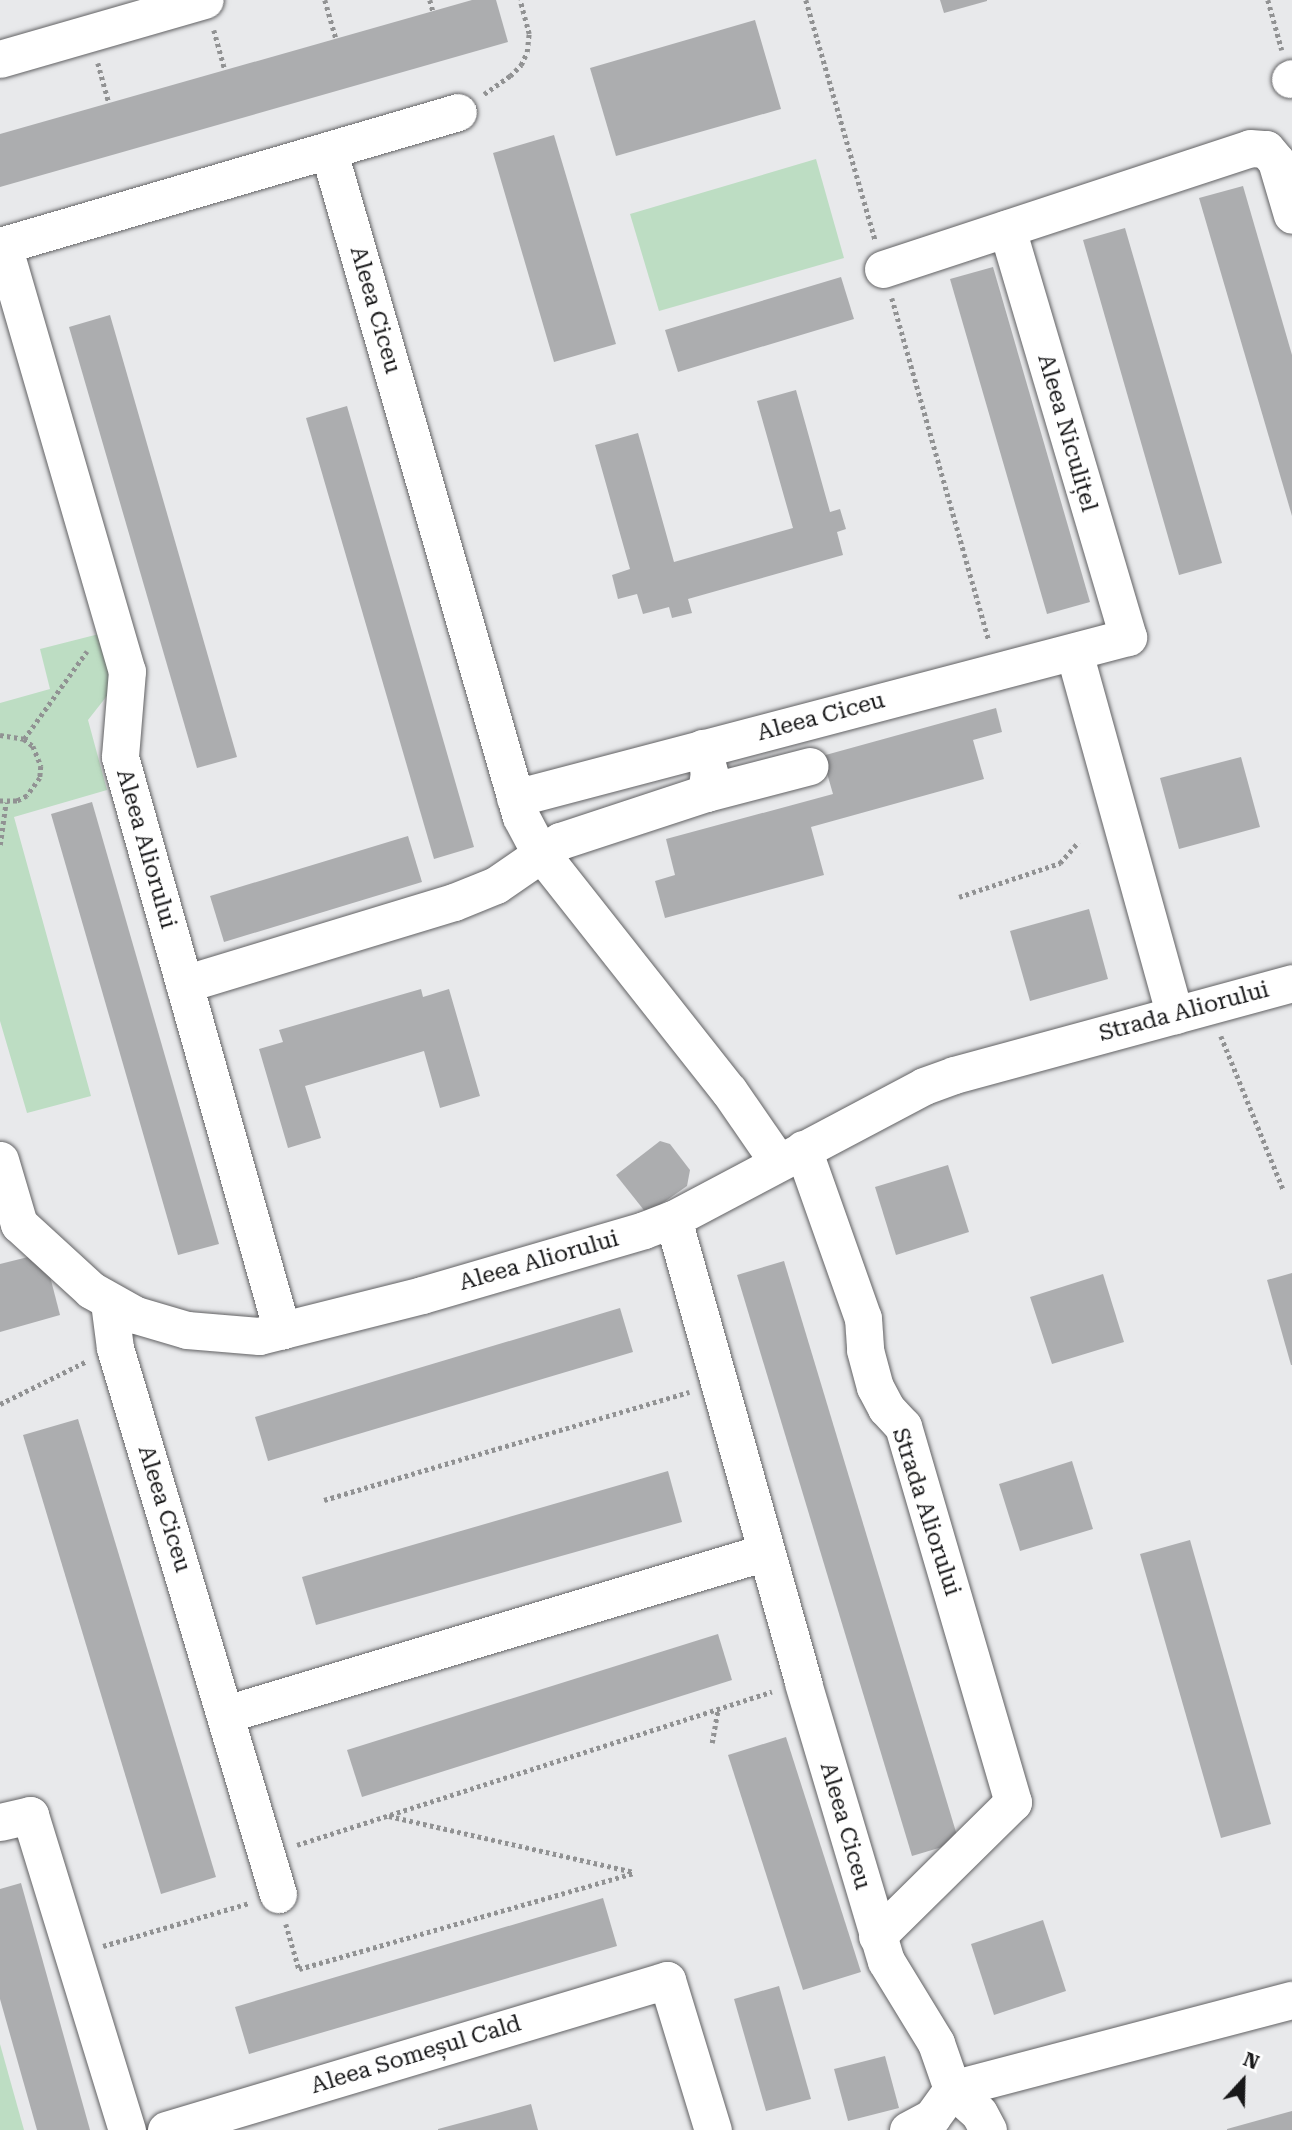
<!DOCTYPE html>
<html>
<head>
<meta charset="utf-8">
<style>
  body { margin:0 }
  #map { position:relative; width:1292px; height:2130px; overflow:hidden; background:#e8e9eb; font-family:"Roboto Serif",serif }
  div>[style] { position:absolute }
  .green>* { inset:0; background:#bdddc3 }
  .building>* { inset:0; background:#acadaf }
  .path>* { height:4.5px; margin-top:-2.25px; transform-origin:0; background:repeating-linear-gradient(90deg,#919293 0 3.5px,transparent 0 7px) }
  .roads { filter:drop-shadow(0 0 2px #626264) drop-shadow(0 0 2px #626264) }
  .minor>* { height:37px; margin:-18.5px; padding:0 18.5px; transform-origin:18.5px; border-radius:18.5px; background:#fff }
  span { translate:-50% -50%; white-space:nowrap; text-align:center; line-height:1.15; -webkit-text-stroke:5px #fff; paint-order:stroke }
  .street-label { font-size:23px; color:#181819 }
  .north { position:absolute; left:1208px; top:2046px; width:70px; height:70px; -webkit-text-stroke:5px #fff; paint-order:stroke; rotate:22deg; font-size:19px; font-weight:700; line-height:28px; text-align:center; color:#181819 }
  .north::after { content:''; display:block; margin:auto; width:24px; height:32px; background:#181819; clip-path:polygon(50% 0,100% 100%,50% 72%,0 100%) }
</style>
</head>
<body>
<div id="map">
  <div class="green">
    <i style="clip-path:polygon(816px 159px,844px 258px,659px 311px,630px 214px)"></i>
    <i style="clip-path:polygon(99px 634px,110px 672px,110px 692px,88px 720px,107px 790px,14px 817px,91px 1096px,27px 1113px,0 1021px,0 703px,50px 689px,40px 649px)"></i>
    <i style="clip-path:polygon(0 2044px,24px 2130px,0 2130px)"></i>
  </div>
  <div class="building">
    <i style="clip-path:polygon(472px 0,496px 0,508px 42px,0 187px,0 134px)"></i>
    <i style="clip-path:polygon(940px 0,987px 0,987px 1px,944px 13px)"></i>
    <i style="clip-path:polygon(755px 20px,781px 109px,616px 156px,590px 68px)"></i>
    <i style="clip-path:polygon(554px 135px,616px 344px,554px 362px,493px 153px)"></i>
    <i style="clip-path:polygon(1243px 186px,1292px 355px,1292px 516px,1199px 198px)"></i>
    <i style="clip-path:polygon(1125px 228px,1222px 563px,1179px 575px,1083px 240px)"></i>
    <i style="clip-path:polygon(993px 267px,1090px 602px,1047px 614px,950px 279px)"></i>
    <i style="clip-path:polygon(841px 277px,854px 319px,678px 372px,665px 330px)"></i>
    <i style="clip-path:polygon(110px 315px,237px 757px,197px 768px,69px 327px)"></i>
    <i style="clip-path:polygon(796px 390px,830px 512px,840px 509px,846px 529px,837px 532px,843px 555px,688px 599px,692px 613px,672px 618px,669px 607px,643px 614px,637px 594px,618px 599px,612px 575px,630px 569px,595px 445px,638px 433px,674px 562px,793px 528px,757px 401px)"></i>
    <i style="clip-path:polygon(347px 406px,474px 847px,434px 859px,306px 418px)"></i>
    <i style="clip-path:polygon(996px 708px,1002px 732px,973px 740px,984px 779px,811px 827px,824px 875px,665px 918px,655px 881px,675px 875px,666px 839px,833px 794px,822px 756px)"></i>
    <i style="clip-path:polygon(1241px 757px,1260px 827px,1179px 849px,1160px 778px)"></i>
    <i style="clip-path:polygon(92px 802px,219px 1244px,178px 1255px,51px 814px)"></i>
    <i style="clip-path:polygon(408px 836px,422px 882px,224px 942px,210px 896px)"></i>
    <i style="clip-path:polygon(1089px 909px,1108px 979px,1030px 1001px,1010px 931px)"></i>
    <i style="clip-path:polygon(421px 989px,423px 997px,449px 989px,480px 1096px,440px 1108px,424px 1051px,305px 1086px,321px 1138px,288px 1148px,259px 1049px,283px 1042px,279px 1030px)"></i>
    <i style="clip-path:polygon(660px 1141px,670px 1144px,690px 1170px,687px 1186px,647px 1214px,616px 1175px)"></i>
    <i style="clip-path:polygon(948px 1165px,969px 1232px,896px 1255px,875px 1187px)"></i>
    <i style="clip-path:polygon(44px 1253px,60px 1315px,0 1332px,0 1264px)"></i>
    <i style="clip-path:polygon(784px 1261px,959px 1842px,912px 1856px,737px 1275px)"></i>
    <i style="clip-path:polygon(1292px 1273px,1292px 1365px,1291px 1365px,1267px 1280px)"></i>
    <i style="clip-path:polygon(1103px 1274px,1124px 1342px,1052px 1364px,1030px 1297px)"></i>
    <i style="clip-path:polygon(620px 1308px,633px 1352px,268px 1461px,255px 1417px)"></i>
    <i style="clip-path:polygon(78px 1419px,216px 1877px,161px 1894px,23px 1435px)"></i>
    <i style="clip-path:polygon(1072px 1461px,1093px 1529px,1020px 1551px,999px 1484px)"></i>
    <i style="clip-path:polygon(668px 1471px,682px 1522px,316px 1625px,302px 1577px)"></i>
    <i style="clip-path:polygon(1190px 1540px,1271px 1824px,1221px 1838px,1140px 1554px)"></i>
    <i style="clip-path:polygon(718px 1634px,732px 1680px,362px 1797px,347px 1750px)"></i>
    <i style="clip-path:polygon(786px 1737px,861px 1972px,803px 1990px,728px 1755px)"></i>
    <i style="clip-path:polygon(21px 1883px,90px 2130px,37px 2130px,0 1999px,0 1889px)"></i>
    <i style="clip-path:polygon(603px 1898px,617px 1946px,249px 2054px,235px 2007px)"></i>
    <i style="clip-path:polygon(1043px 1920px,1066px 1991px,994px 2015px,971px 1944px)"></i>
    <i style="clip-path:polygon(779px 1986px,811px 2099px,766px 2111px,734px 1999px)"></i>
    <i style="clip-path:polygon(885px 2056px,899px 2108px,848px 2121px,834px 2069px)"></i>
    <i style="clip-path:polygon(531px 2104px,538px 2130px,438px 2130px,438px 2129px)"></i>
    <i style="clip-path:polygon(1292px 2111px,1292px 2130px,1227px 2130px,1227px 2129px)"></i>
  </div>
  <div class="path">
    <i style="left:325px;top:0;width:40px;rotate:74deg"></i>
    <i style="left:430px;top:0;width:11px;rotate:75deg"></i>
    <i style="left:806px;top:0;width:249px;rotate:73.9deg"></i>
    <i style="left:1268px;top:0;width:52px;rotate:74.4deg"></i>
    <i style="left:214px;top:30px;width:41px;rotate:74.6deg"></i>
    <i style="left:98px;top:63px;width:41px;rotate:74.6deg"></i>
    <i style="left:484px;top:94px;width:32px;rotate:-35deg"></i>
    <i style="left:510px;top:76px;width:16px;rotate:-45deg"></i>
    <i style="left:521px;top:65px;width:14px;rotate:-65deg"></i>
    <i style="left:527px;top:52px;width:18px;rotate:-84deg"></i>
    <i style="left:529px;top:34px;width:35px;rotate:-105deg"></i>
    <i style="left:892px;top:298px;width:355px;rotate:74.2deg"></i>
    <i style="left:0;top:735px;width:24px;rotate:9deg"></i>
    <i style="left:24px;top:739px;width:11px;rotate:38deg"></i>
    <i style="left:33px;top:746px;width:22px;rotate:68deg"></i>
    <i style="left:41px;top:766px;width:12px;rotate:95deg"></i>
    <i style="left:40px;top:778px;width:22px;rotate:126deg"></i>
    <i style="left:27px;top:796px;width:11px;rotate:153deg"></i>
    <i style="left:17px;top:801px;width:17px;rotate:180deg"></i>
    <i style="left:24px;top:739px;width:108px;rotate:-54.4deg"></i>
    <i style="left:0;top:845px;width:43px;rotate:-82.1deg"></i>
    <i style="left:959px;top:897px;width:107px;rotate:-18.6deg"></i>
    <i style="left:1060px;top:863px;width:28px;rotate:-49deg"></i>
    <i style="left:1221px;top:1036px;width:167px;rotate:67.9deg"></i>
    <i style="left:0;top:1404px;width:97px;rotate:-26.3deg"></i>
    <i style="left:324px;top:1500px;width:381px;rotate:-16.5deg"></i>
    <i style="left:712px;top:1743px;width:34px;rotate:-80deg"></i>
    <i style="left:389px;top:1816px;width:250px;rotate:12.9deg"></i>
    <i style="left:297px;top:1845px;width:499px;rotate:-17.9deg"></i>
    <i style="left:286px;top:1924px;width:47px;rotate:73.9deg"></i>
    <i style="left:299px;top:1969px;width:348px;rotate:-16deg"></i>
    <i style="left:103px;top:1946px;width:152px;rotate:-16.4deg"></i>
  </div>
  <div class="roads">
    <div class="minor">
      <i style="left:0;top:59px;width:213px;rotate:-16.1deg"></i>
      <i style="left:1290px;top:79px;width:2px;rotate:-27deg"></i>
      <i style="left:329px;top:152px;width:692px;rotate:73.9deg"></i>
      <i style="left:521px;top:817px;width:40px;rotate:62deg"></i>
      <i style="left:540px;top:852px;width:305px;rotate:51.7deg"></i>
      <i style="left:729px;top:1091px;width:86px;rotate:55.4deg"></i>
      <i style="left:3px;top:245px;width:444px;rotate:73.8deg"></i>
      <i style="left:127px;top:671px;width:86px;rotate:94.7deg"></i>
      <i style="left:120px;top:757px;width:596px;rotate:74.24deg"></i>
      <i style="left:0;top:246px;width:477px;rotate:-16.3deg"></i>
      <i style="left:883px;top:269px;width:386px;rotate:-18.2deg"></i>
      <i style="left:1250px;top:148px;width:16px;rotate:4deg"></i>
      <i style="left:1266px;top:149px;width:16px;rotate:50deg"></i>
      <i style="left:1276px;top:161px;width:56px;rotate:73.5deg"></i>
      <i style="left:1074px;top:652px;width:377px;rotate:74.5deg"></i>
      <i style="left:706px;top:793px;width:107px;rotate:-14.6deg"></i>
      <i style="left:515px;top:798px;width:634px;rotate:-14.72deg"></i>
      <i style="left:1128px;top:637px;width:426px;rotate:-106.5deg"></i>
      <i style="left:184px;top:984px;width:282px;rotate:-16.9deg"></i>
      <i style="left:454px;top:902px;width:45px;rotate:-22deg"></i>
      <i style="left:496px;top:885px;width:78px;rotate:-34.5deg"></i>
      <i style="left:560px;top:841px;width:154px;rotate:-18.2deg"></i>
      <i style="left:706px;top:793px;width:21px;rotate:-82deg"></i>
      <i style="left:709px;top:772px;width:25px;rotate:-104deg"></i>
      <i style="left:803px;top:1149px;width:179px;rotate:70.5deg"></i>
      <i style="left:863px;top:1318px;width:32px;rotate:86deg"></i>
      <i style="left:865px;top:1350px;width:38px;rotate:75deg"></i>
      <i style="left:875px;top:1387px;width:24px;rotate:62deg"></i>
      <i style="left:886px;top:1408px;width:25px;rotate:47deg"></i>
      <i style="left:903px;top:1426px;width:392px;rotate:73.7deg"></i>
      <i style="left:1013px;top:1802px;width:191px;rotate:135.4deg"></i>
      <i style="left:0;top:1160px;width:67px;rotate:73.5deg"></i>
      <i style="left:673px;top:1219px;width:482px;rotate:74.3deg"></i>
      <i style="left:803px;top:1683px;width:290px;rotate:73.4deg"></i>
      <i style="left:886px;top:1961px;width:96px;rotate:58.6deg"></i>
      <i style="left:936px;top:2043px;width:49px;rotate:70.8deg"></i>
      <i style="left:952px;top:2089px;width:36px;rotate:42deg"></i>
      <i style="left:979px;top:2113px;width:19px;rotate:62deg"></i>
      <i style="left:19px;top:1224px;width:98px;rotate:42.5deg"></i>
      <i style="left:91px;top:1290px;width:51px;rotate:29.1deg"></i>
      <i style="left:136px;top:1315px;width:53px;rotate:16.4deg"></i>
      <i style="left:187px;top:1330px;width:72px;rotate:4.8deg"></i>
      <i style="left:259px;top:1336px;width:168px;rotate:-14.1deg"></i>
      <i style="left:422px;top:1295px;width:231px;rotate:-16.3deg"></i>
      <i style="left:644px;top:1230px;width:31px;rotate:-21deg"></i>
      <i style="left:673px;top:1219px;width:284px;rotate:-27.9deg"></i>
      <i style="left:924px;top:1086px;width:32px;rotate:-20deg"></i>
      <i style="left:954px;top:1075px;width:350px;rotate:-15.2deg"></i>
      <i style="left:109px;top:1302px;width:46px;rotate:82.6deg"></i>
      <i style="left:115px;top:1348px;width:570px;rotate:73.38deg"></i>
      <i style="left:226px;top:1714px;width:564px;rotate:-16.7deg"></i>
      <i style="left:0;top:1822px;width:31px;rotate:-13deg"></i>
      <i style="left:30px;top:1815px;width:330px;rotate:72.9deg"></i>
      <i style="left:952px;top:2089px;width:351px;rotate:-14.7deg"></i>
      <i style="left:166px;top:2130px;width:523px;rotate:-16.67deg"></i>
      <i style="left:667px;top:1980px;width:157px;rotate:73deg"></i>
      <i style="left:908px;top:2130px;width:27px;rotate:-28deg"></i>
      <i style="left:932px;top:2117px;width:34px;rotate:-54deg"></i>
    </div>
  </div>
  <div class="street-label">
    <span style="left:375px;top:310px;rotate:74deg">Aleea Ciceu</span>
    <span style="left:1067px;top:433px;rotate:74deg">Aleea Niculițel</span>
    <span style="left:821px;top:717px;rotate:-15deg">Aleea Ciceu</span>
    <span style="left:146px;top:849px;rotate:74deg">Aleea Aliorului</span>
    <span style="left:1184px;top:1012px;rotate:-15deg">Strada Aliorului</span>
    <span style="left:539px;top:1261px;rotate:-16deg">Aleea Aliorului</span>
    <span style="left:164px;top:1509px;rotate:73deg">Aleea Ciceu</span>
    <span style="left:926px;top:1512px;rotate:72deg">Strada Aliorului</span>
    <span style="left:845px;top:1826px;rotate:74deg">Aleea Ciceu</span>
    <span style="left:416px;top:2055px;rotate:-17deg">Aleea Someșul Cald</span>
  </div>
  <div class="north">N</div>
</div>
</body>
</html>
